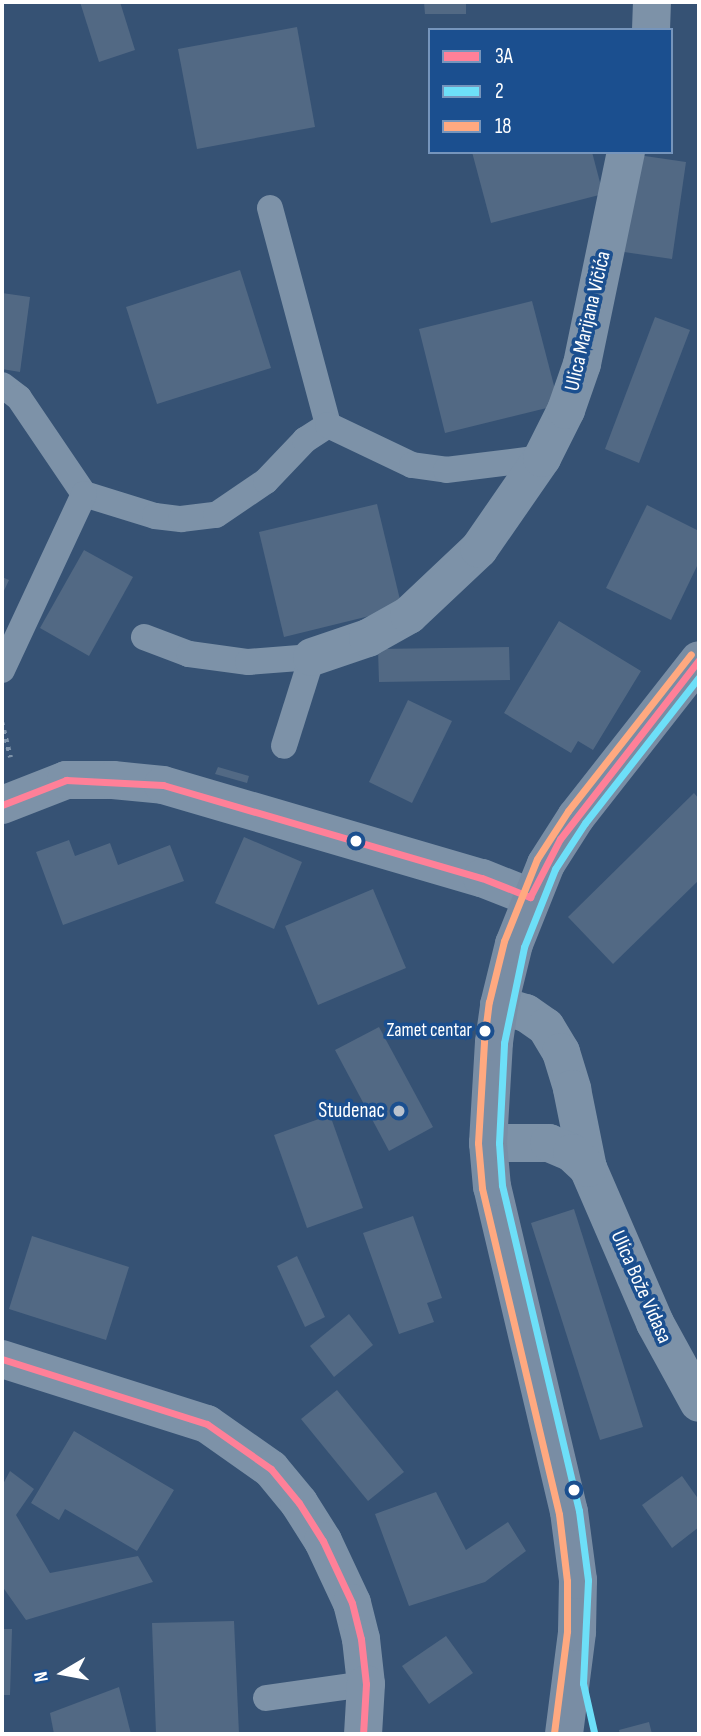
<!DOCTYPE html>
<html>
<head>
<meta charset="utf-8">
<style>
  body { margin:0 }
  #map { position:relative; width:701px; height:1736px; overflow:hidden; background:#365274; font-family:"Sofia Sans Condensed",sans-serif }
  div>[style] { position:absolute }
  .building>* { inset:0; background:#526984 }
  .path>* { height:4.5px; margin-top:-2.25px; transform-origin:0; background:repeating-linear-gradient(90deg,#7d92a8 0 3.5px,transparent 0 8.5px) }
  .service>* { height:26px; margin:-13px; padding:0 13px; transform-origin:13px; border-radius:13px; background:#7d92a8 }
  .minor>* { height:38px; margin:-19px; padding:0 19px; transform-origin:19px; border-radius:19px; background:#7d92a8 }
  .secondary>* { height:38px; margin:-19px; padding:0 19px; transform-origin:19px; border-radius:19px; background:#798da4 }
  .bus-1>* { height:7px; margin:-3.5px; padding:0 3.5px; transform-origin:3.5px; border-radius:3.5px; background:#ff8098 }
  .bus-2>* { height:7px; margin:-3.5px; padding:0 3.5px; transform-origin:3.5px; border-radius:3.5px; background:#6ddff8 }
  .bus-3>* { height:7px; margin:-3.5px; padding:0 3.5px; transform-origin:3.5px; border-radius:3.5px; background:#ffa980 }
  .dots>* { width:19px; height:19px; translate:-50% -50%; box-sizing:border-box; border:4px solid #1b4f8f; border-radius:50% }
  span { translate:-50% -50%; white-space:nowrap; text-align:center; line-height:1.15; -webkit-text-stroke:7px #1b4f8f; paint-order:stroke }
  .bus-label { font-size:19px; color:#fff }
  .right { translate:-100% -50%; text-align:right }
  .street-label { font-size:21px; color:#fff }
  .poi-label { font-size:21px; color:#fff }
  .frame { position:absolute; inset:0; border:4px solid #fff; pointer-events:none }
  .legend { position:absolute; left:428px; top:28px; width:245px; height:126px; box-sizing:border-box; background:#1b4f8f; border:2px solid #7695bc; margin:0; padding:9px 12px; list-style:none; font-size:21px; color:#fff }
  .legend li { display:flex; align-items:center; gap:14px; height:35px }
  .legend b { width:35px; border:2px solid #7695bc }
  .north { position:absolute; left:28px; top:1638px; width:70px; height:70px; -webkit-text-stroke:5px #1b4f8f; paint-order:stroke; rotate:260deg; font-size:19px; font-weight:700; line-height:28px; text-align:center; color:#fff }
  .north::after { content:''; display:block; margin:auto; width:24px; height:32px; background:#fff; clip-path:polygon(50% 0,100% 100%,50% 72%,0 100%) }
</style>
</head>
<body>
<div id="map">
  <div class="building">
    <i style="clip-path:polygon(80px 2px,120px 2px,135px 50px,99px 62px)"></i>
    <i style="clip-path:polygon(424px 2px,466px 2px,466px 14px,425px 14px)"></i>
    <i style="clip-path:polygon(297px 27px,315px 127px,197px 149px,178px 49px)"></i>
    <i style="clip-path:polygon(472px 152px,592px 152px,603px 194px,491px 223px)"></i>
    <i style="clip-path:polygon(638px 155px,686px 162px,672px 259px,624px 252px)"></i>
    <i style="clip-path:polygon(240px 270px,271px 368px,157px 404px,126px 307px)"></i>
    <i style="clip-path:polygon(2px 293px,30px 297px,20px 372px,2px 369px)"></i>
    <i style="clip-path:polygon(532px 301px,559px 405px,445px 433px,419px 329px)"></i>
    <i style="clip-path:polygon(655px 317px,690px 330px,639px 463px,605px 449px)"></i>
    <i style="clip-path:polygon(377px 504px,402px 608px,284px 637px,259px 532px)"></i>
    <i style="clip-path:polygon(647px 505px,699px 531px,699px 562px,671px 620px,606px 588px)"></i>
    <i style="clip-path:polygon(84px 550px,133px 577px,89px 656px,40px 628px)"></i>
    <i style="clip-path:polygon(2px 577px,9px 580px,2px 595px)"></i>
    <i style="clip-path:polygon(559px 621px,641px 671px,593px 750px,578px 741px,571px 753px,504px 713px)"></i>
    <i style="clip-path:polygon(509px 647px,510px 680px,379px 682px,378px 649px)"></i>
    <i style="clip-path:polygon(408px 700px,452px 721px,412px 803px,369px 782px)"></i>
    <i style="clip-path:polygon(218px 767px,249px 776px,247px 783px,215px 774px)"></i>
    <i style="clip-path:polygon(694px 793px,699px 799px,699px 880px,613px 964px,568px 917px)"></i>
    <i style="clip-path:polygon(244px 837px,302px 862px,274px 929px,215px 903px)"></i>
    <i style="clip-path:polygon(69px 840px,75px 856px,110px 843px,118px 865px,170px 845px,184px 881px,63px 925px,36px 852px)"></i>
    <i style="clip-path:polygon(373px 889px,406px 968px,318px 1005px,285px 926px)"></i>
    <i style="clip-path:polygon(379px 1027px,433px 1127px,389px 1151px,335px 1050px)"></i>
    <i style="clip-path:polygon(330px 1115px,363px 1208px,307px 1228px,274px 1135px)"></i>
    <i style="clip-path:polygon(574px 1209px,643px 1427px,600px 1440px,531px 1223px)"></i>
    <i style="clip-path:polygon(413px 1216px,442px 1298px,427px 1303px,434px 1322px,399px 1334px,363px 1233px)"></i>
    <i style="clip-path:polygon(32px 1236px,129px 1267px,106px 1340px,9px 1309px)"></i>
    <i style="clip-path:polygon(297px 1256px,325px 1317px,305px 1327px,277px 1266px)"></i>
    <i style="clip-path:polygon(349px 1314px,373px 1345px,334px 1377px,310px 1346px)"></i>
    <i style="clip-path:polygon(337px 1390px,404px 1472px,368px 1501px,301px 1419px)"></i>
    <i style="clip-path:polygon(74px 1431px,174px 1490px,137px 1551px,65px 1509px,59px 1520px,31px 1503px)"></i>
    <i style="clip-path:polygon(10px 1471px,34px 1489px,16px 1515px,50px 1573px,138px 1556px,153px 1582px,26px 1620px,2px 1586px,2px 1486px)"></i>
    <i style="clip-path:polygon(682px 1476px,699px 1500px,699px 1527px,672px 1548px,642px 1505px)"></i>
    <i style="clip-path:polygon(436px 1492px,466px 1550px,508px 1522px,526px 1551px,485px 1582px,409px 1606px,375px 1514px)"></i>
    <i style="clip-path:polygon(234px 1621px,239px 1734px,156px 1734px,152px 1623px)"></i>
    <i style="clip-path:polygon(2px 1629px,12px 1629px,10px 1695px,2px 1695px)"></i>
    <i style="clip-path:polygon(446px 1636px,473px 1673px,429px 1704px,402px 1666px)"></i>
    <i style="clip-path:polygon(119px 1687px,131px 1734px,54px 1734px,50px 1713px)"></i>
    <i style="clip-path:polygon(649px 1722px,652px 1734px,620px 1734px,619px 1730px)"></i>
  </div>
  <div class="path">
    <i style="left:2px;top:722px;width:36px;rotate:76deg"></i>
  </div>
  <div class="service">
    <i style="left:270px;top:208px;width:225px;rotate:75deg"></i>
    <i style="left:2px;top:385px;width:21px;rotate:37deg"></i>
    <i style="left:19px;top:398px;width:116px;rotate:55.9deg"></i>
    <i style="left:84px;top:494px;width:74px;rotate:17.2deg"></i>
    <i style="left:155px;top:516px;width:26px;rotate:7deg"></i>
    <i style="left:181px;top:519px;width:35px;rotate:-7deg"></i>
    <i style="left:216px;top:515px;width:60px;rotate:-34.2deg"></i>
    <i style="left:266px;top:481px;width:57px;rotate:-46.4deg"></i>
    <i style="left:305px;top:440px;width:27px;rotate:-33deg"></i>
    <i style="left:328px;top:425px;width:93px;rotate:25.5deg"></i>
    <i style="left:412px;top:465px;width:34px;rotate:8deg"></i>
    <i style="left:446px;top:470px;width:97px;rotate:-7.1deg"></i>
    <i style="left:144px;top:637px;width:48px;rotate:20.7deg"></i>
    <i style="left:189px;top:654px;width:60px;rotate:7.7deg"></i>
    <i style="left:248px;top:662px;width:64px;rotate:-4.5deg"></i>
    <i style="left:312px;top:657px;width:93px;rotate:107.5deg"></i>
    <i style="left:2px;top:670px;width:194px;rotate:-65deg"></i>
    <i style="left:266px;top:1698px;width:101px;rotate:-8deg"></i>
  </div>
  <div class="minor">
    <i style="left:651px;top:30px;width:28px;rotate:-88deg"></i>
    <i style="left:312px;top:657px;width:59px;rotate:-18.7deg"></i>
    <i style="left:368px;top:638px;width:47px;rotate:-29.3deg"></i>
    <i style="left:409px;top:615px;width:96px;rotate:-43.3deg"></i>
    <i style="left:479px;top:549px;width:111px;rotate:-55.3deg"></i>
    <i style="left:542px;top:458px;width:54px;rotate:-63.4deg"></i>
    <i style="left:566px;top:410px;width:49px;rotate:-70.8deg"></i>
    <i style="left:582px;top:364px;width:217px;rotate:-78.3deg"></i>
    <i style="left:2px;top:805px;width:69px;rotate:-21.3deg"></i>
    <i style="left:66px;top:780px;width:47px"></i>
    <i style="left:113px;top:780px;width:50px;rotate:5.7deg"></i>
    <i style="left:163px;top:785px;width:332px;rotate:16.3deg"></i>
    <i style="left:482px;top:878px;width:52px;rotate:21.6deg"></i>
    <i style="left:499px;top:1005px;width:28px;rotate:17deg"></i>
    <i style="left:526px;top:1013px;width:24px;rotate:35deg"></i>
    <i style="left:546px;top:1027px;width:29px;rotate:59deg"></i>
    <i style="left:561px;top:1052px;width:39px;rotate:73deg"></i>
    <i style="left:572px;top:1089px;width:81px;rotate:78.6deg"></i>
    <i style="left:588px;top:1168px;width:169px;rotate:66.6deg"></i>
    <i style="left:655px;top:1323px;width:91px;rotate:61.2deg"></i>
    <i style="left:488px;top:1143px;width:61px"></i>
    <i style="left:549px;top:1143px;width:25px;rotate:23deg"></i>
    <i style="left:572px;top:1153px;width:22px;rotate:43deg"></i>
    <i style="left:2px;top:1359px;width:215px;rotate:17.6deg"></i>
    <i style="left:207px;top:1424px;width:78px;rotate:35.1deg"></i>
    <i style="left:271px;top:1469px;width:44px;rotate:50.5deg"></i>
    <i style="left:299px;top:1503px;width:45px;rotate:57.7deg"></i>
    <i style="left:323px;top:1541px;width:68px;rotate:64.9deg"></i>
    <i style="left:352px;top:1603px;width:37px;rotate:76deg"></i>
    <i style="left:361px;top:1639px;width:45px;rotate:83.7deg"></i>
    <i style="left:366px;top:1684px;width:50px;rotate:93.4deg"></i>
  </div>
  <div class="secondary">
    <i style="left:564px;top:1734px;width:103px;rotate:-82.7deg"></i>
    <i style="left:577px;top:1632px;width:52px;rotate:-88.9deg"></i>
    <i style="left:578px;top:1580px;width:69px;rotate:-97.5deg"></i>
    <i style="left:569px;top:1512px;width:334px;rotate:-103.3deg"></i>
    <i style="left:492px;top:1187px;width:44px;rotate:-95.2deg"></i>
    <i style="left:488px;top:1143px;width:101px;rotate:-86.6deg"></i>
    <i style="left:494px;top:1042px;width:37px;rotate:-82deg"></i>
    <i style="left:499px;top:1005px;width:63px;rotate:-76.2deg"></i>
    <i style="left:514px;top:944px;width:86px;rotate:-68.2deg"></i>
    <i style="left:546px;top:864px;width:56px;rotate:-57.4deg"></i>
    <i style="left:576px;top:817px;width:199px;rotate:-51.9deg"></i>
  </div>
  <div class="bus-1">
    <i style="left:2px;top:805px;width:69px;rotate:-21.3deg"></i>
    <i style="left:66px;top:780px;width:97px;rotate:3deg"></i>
    <i style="left:163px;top:785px;width:332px;rotate:16.3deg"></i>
    <i style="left:482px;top:878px;width:52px;rotate:21.6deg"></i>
    <i style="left:530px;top:897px;width:65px;rotate:-62.7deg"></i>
    <i style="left:560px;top:839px;width:227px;rotate:-52.2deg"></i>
    <i style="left:2px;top:1359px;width:215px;rotate:17.6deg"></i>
    <i style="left:207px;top:1424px;width:78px;rotate:35.1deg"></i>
    <i style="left:271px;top:1469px;width:44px;rotate:50.5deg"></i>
    <i style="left:299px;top:1503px;width:45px;rotate:57.7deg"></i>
    <i style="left:323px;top:1541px;width:68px;rotate:64.9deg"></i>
    <i style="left:352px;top:1603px;width:37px;rotate:76deg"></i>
    <i style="left:361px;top:1639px;width:45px;rotate:83.7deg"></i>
    <i style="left:366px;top:1684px;width:50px;rotate:93.4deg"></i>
  </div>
  <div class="bus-2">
    <i style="left:594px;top:1732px;width:50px;rotate:-102.7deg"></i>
    <i style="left:583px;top:1683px;width:103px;rotate:-87.2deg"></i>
    <i style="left:588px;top:1580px;width:70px;rotate:-97.4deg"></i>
    <i style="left:579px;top:1511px;width:335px;rotate:-103.3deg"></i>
    <i style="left:502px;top:1185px;width:42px;rotate:-94.1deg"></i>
    <i style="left:499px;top:1143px;width:100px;rotate:-87.1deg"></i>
    <i style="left:504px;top:1043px;width:98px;rotate:-78.2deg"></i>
    <i style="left:524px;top:947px;width:84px;rotate:-68.3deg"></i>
    <i style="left:555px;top:869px;width:55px;rotate:-56.9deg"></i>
    <i style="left:585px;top:823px;width:185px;rotate:-52deg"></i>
  </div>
  <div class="bus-3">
    <i style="left:554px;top:1733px;width:103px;rotate:-82.7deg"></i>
    <i style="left:567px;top:1631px;width:50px;rotate:-90deg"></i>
    <i style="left:567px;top:1581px;width:67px;rotate:-96.8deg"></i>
    <i style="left:559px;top:1514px;width:335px;rotate:-103.3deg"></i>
    <i style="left:482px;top:1188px;width:45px;rotate:-95.1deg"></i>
    <i style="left:478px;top:1143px;width:102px;rotate:-86.6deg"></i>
    <i style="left:484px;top:1041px;width:39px;rotate:-83deg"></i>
    <i style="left:489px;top:1002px;width:63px;rotate:-76.2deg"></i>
    <i style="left:504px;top:941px;width:88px;rotate:-68.1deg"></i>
    <i style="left:537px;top:859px;width:57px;rotate:-57.1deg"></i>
    <i style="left:568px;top:811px;width:199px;rotate:-51.9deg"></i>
  </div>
  <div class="dots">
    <i style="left:356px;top:841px;background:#fff"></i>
    <i style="left:485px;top:1031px;background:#fff"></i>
    <i style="left:399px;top:1111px;background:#b9c2ce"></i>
    <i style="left:574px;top:1490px;background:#fff"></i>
  </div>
  <div class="bus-label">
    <span class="right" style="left:472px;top:1031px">Zamet centar</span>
  </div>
  <div class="street-label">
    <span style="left:588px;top:321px;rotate:-77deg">Ulica Marijana Vičića</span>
    <span style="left:641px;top:1287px;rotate:66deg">Ulica Bože Vidasa</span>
  </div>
  <div class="poi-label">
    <span class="right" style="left:385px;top:1111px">Studenac</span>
  </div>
  <div class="frame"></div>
  <ul class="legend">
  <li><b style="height:9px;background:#ff8098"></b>3A</li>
  <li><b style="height:9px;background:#6ddff8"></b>2</li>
  <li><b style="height:9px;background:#ffa980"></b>18</li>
  </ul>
  <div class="north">N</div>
</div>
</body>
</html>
